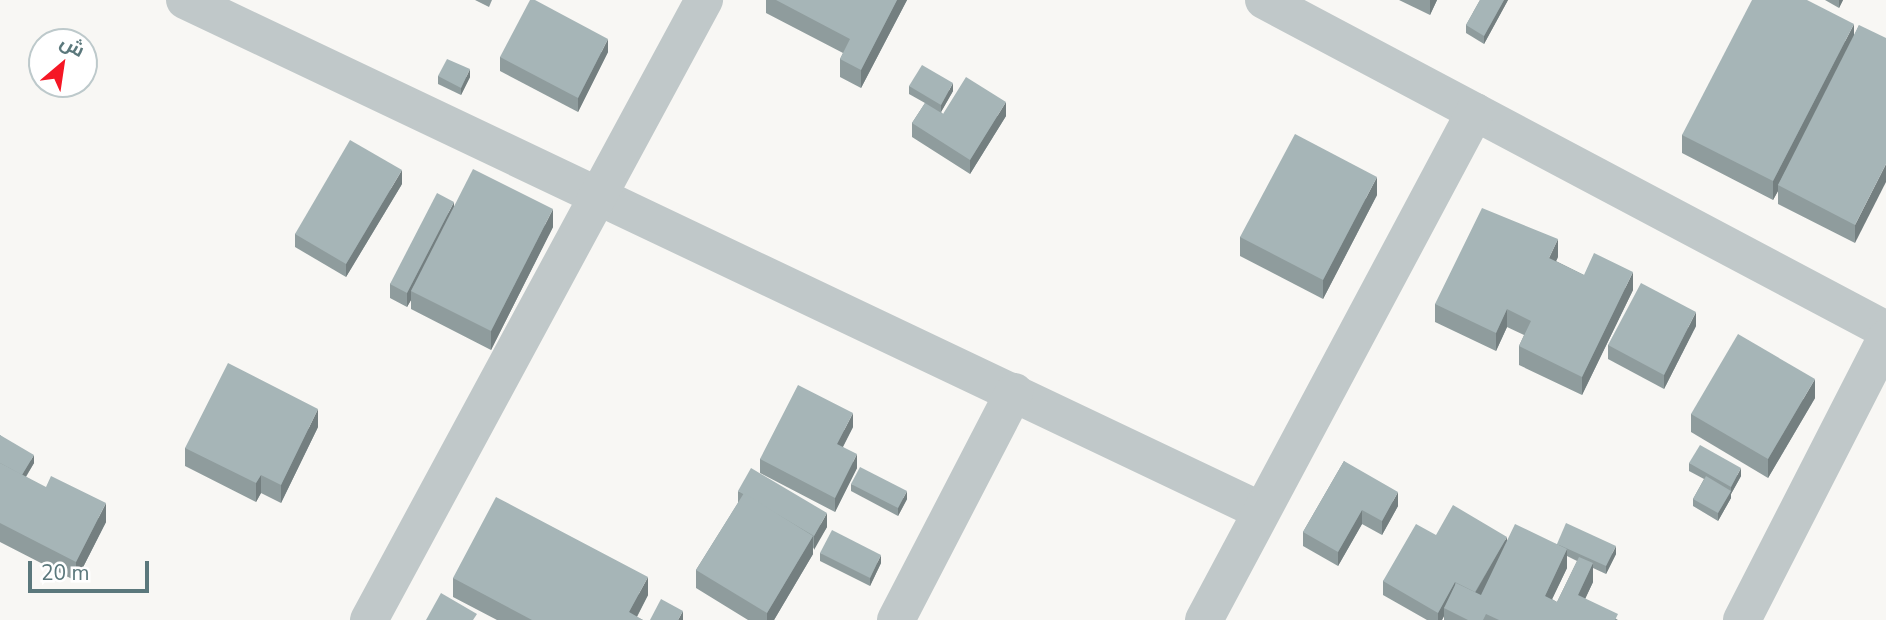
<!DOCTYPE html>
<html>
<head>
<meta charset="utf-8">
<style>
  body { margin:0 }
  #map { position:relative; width:1886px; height:620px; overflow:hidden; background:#f8f7f4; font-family:"Nunito Sans",Cairo,sans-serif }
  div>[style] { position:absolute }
  .street>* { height:38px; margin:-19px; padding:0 19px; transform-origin:19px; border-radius:19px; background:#c0c8c9 }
  .wall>* { inset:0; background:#8f9c9d }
  .shaded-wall>* { inset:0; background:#747f80 }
  .building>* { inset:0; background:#a6b5b7 }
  span { translate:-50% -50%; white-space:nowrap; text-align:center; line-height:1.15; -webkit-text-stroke:7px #fff; paint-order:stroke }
  .north { position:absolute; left:28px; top:28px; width:70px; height:70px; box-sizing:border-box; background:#fff; border:2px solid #bdc9cb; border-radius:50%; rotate:29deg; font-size:19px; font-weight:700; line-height:28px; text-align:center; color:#5b787c }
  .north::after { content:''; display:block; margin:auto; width:24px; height:32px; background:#f51725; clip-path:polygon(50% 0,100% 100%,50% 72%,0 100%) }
  .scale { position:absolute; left:28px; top:561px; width:121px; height:32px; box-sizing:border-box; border:4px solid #5b787c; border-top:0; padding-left:9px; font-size:21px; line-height:24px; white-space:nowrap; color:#5b787c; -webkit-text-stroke:5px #fff; paint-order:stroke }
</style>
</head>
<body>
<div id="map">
  <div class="street">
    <i style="left:185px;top:0;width:1189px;rotate:25.4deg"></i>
    <i style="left:1264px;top:0;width:704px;rotate:27.95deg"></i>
    <i style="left:369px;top:620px;width:705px;rotate:-61.62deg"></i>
    <i style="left:896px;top:620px;width:257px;rotate:-62.6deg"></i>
    <i style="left:1204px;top:620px;width:576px;rotate:-61.92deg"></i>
    <i style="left:1742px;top:620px;width:316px;rotate:-62.9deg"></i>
  </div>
  <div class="wall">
    <i style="clip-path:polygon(475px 0,492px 0,489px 7px)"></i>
    <i style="clip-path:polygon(766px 0,907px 0,861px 88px,840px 77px,840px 59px,843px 53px,766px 13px)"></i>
    <i style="clip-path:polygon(1399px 0,1437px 0,1430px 15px)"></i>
    <i style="clip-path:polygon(1480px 0,1508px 0,1484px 44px,1466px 33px,1466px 25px)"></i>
    <i style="clip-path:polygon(1825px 0,1843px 0,1839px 8px)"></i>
    <i style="clip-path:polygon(1859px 25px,1855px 243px,1778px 204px,1778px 191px,1773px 200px,1682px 153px,1682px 135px,1854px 36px)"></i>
    <i style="clip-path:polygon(608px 52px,578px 112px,500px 71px,500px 57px)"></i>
    <i style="clip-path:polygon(438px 76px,470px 77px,461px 95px,438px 84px)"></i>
    <i style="clip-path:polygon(909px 86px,953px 91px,941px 112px,943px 114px,1006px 116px,970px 174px,912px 137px,912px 123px,925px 103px,909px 94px)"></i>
    <i style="clip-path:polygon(402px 184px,346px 277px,295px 247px,295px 234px)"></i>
    <i style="clip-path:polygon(1377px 195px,1323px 299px,1240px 256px,1240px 237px)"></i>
    <i style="clip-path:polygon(454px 206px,553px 227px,491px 350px,411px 309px,411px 300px,407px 307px,390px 298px,390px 284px)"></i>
    <i style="clip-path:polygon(1558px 257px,1556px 261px,1584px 275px,1633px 290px,1582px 395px,1519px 365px,1519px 346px,1524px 335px,1507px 327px,1496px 351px,1435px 322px,1435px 304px)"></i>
    <i style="clip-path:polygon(1696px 326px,1664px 389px,1608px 359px,1608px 345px)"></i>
    <i style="clip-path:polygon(1815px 398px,1768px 478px,1691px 432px,1691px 414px)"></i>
    <i style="clip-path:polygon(318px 427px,281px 503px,261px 493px,256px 502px,185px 466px,185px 448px)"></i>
    <i style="clip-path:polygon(853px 427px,843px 447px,857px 468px,835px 512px,760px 473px,760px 459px)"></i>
    <i style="clip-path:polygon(0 435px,34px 463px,26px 477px,106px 522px,76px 581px,0 542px)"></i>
    <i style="clip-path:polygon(1344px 461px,1398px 506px,1382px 535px,1362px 524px,1338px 566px,1303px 546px,1303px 532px)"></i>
    <i style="clip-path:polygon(1689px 463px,1741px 476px,1731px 494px,1731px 498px,1718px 521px,1693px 506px,1693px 499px,1704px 479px,1689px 471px)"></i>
    <i style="clip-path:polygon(851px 484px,907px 499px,898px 516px,851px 491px)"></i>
    <i style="clip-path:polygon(738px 491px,827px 527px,813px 549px,813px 554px,774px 620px,748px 620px,696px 588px,696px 570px,738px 503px)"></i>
    <i style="clip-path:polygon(evenodd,1436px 535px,1557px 544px,1616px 554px,1606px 574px,1593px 568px,1593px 582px,1585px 599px,1618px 620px,1444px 620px,1444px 616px,1442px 620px,1427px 620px,1383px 595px,1383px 581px,1436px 535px,1567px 556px,1577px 561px,1557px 602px,1552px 599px,1567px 568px,1567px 556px)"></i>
    <i style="clip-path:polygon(820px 553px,881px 563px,870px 586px,820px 561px)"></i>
    <i style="clip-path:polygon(453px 578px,648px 595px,637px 617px,643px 620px,497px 620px,453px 597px)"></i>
  </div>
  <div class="shaded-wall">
    <i style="clip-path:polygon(897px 0,907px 0,861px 88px,861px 70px)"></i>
    <i style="clip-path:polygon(1430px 0,1437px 0,1430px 15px)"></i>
    <i style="clip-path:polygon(1504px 0,1508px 0,1484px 44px,1484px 36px)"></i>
    <i style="clip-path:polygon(1839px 0,1843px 0,1839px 8px)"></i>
    <i style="clip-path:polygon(1854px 24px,1854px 42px,1778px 185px,1778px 191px,1773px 200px,1773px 181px)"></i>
    <i style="clip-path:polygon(608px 39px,608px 52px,578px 112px,578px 98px)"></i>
    <i style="clip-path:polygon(470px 69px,470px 77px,461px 95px,461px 88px)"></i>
    <i style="clip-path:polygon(953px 83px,953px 91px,941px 112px,941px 105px)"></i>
    <i style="clip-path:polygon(1006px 102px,1006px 116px,970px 174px,970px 160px)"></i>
    <i style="clip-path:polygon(1886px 164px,1886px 182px,1855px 243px,1855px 225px)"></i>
    <i style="clip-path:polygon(402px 170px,402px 184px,346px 277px,346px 264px)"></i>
    <i style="clip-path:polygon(1377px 177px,1377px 195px,1323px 299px,1323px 280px)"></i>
    <i style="clip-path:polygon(454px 202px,454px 216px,411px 291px,411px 300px,407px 307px,407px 293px)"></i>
    <i style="clip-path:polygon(553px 209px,553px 227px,491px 350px,491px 331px)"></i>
    <i style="clip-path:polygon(1558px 239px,1558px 257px,1549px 276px,1549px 258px)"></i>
    <i style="clip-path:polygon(1633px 272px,1633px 290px,1582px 395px,1582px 377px)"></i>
    <i style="clip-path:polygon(1507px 309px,1507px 327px,1496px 351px,1496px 333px)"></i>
    <i style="clip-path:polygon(1696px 312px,1696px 326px,1664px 389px,1664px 375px)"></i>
    <i style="clip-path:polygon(1815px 379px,1815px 398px,1768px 478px,1768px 459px)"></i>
    <i style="clip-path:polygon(318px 409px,318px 427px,281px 503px,281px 485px)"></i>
    <i style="clip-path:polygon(853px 413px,853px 427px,837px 458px,837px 444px)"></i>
    <i style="clip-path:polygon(857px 454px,857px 468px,835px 512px,835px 498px)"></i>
    <i style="clip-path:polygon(34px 455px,34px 463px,18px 489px,18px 481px)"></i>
    <i style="clip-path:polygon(1741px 468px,1741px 476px,1731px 494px,1731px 498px,1718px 521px,1718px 513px,1731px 491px,1731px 487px)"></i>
    <i style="clip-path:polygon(261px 475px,261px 493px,256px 502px,256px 483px)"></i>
    <i style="clip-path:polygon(907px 491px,907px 499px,898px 516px,898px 508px)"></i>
    <i style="clip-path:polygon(1398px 492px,1398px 506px,1382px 535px,1382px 521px)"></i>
    <i style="clip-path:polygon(106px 503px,106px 522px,76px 581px,76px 562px)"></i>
    <i style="clip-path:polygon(1362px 510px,1362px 524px,1338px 566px,1338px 552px)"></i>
    <i style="clip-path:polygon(827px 513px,827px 527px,814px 550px,814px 536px)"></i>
    <i style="clip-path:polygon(813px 536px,813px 554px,774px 620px,767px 620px,767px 613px)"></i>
    <i style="clip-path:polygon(1507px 537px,1507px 551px,1475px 607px,1475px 593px)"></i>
    <i style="clip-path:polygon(1616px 546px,1616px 554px,1606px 574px,1606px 566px)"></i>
    <i style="clip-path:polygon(1567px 549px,1567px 568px,1545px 614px,1545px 596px)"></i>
    <i style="clip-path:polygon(881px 555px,881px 563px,870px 586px,870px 578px)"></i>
    <i style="clip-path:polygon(1593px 563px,1593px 582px,1578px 614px,1578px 595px)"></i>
    <i style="clip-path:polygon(648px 577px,648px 595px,635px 620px,629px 612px)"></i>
    <i style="clip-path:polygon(1455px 582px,1455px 596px,1444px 608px,1444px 616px,1442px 620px,1438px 620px,1438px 613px)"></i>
    <i style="clip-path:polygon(683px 611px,683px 620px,678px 620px)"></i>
  </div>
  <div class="building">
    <i style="clip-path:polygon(530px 0,535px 0,608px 39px,578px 98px,500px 57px)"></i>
    <i style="clip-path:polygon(776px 0,897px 0,861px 70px,840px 59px,850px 39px)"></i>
    <i style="clip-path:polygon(1480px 0,1504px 0,1484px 36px,1466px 25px)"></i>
    <i style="clip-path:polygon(1752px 0,1807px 0,1854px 24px,1773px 181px,1682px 135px)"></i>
    <i style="clip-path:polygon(1859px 25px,1886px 38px,1886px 164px,1855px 225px,1778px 185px)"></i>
    <i style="clip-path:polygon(447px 59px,470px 69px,461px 88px,438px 76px)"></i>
    <i style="clip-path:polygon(922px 65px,953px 83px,941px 105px,909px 86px)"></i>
    <i style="clip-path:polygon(966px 77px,1006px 102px,970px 160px,912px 123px,925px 103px,943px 114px)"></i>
    <i style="clip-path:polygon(1295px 134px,1377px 177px,1323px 280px,1240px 237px)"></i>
    <i style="clip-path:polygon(350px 140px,402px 170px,346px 264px,295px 234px)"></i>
    <i style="clip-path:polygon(473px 169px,553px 209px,491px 331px,411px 291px)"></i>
    <i style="clip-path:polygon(437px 193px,454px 202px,407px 293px,390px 284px)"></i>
    <i style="clip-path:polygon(1482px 208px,1558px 239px,1549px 258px,1584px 275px,1594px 253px,1633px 272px,1582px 377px,1519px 346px,1531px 321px,1507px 309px,1496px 333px,1435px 304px)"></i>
    <i style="clip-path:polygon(1641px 283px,1696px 312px,1664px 375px,1608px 345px)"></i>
    <i style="clip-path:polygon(1738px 334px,1815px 379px,1768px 459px,1691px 414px)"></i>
    <i style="clip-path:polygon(228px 363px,318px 409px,281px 485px,261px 475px,256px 483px,185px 448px)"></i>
    <i style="clip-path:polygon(798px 385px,853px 413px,837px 444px,857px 454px,835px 498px,760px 459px)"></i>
    <i style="clip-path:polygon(0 435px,34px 455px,22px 475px,0 463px)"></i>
    <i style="clip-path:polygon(1700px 445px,1741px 468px,1731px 487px,1689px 463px)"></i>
    <i style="clip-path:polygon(1344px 461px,1398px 492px,1382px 521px,1362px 510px,1338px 552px,1303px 532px)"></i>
    <i style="clip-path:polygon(0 463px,46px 487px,51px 476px,106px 503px,76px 562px,0 523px)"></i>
    <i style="clip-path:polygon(860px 467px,907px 491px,898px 508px,851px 484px)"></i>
    <i style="clip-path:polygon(751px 468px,827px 513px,814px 536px,738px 491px)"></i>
    <i style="clip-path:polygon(1706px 476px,1731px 491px,1718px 513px,1693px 499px)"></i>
    <i style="clip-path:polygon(744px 493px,813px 536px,767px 613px,696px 570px)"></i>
    <i style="clip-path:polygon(496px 497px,648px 577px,629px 612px,643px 620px,532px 620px,453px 578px)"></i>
    <i style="clip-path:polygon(1453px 505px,1507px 537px,1475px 592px,1455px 582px,1438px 613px,1383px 581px,1416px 524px,1436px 535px)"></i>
    <i style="clip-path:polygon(1566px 523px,1616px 546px,1606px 566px,1557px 544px)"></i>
    <i style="clip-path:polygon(1515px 524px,1567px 549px,1545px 596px,1557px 602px,1579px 557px,1593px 563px,1578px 595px,1618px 614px,1615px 620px,1499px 620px,1486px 614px,1483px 620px,1468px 620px,1444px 608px,1456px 583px,1481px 595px)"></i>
    <i style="clip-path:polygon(832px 530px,881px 555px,870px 578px,820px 553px)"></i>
    <i style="clip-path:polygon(441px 593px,477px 614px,473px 620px,426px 620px)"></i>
    <i style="clip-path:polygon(661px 599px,683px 611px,678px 620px,650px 620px)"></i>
  </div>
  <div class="north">ش</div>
  <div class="scale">20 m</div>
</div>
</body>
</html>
